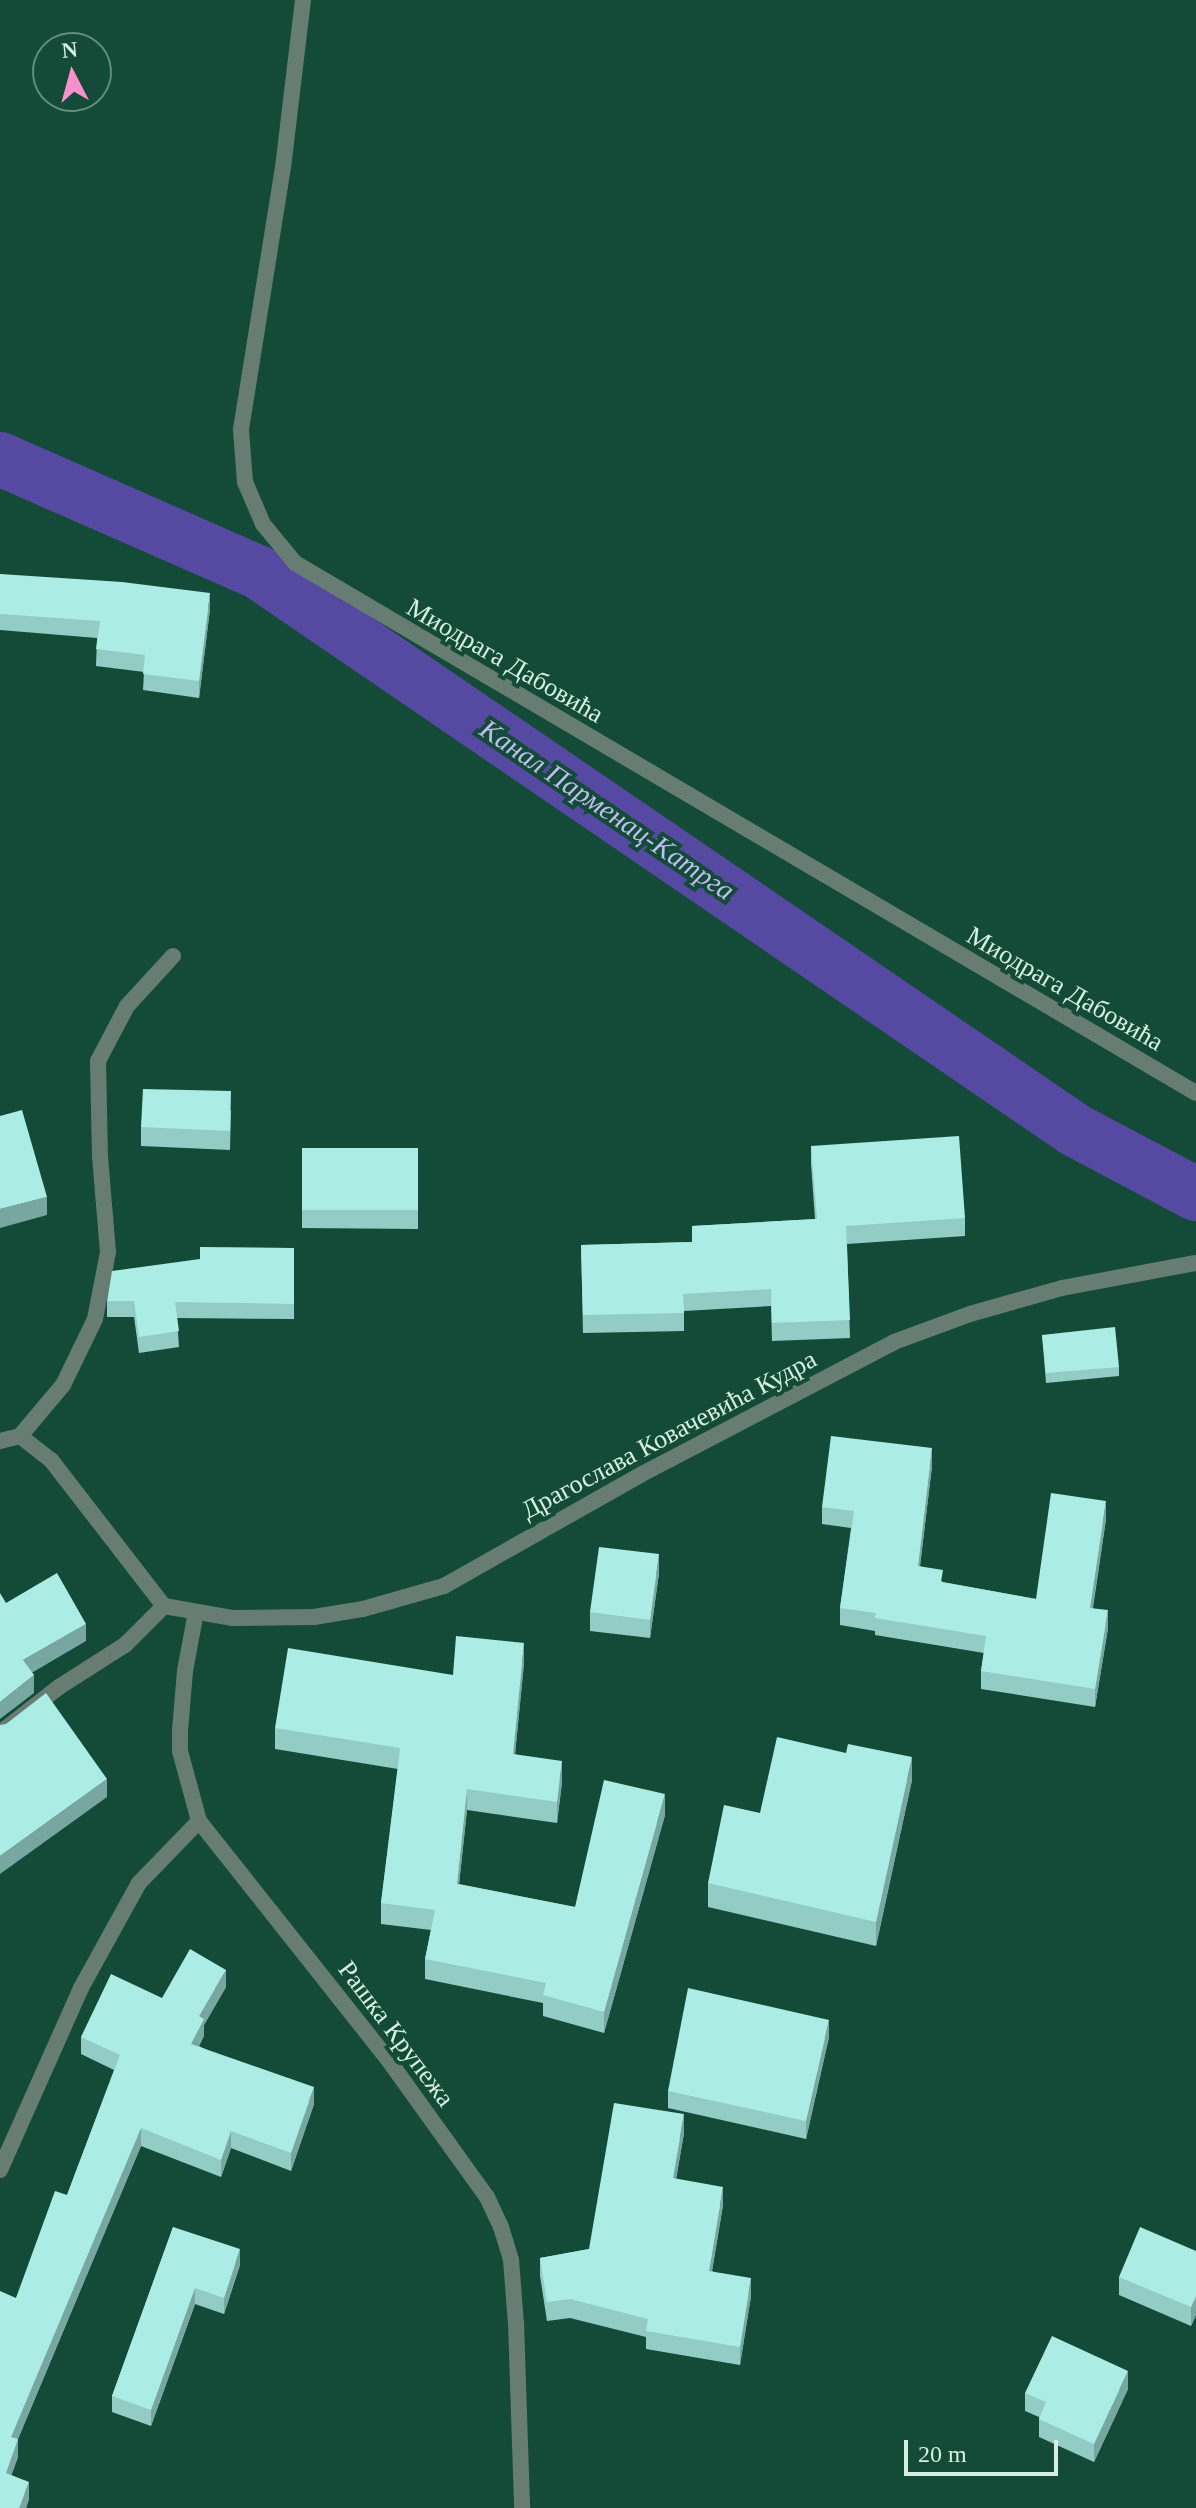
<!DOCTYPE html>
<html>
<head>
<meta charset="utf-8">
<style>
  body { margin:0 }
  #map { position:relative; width:1196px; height:2508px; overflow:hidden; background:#134b38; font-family:Georgia,serif }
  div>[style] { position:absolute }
  .canal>* { height:54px; margin:-27px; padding:0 27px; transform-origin:27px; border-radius:27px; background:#5549a2 }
  .minor>* { height:16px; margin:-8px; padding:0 8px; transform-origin:8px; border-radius:8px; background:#677d73 }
  .wall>* { inset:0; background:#93ccc4 }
  .shaded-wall>* { inset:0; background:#78a6a0 }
  .building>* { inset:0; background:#abede4 }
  span { translate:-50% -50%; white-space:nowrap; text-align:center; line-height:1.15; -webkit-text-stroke:8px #134b38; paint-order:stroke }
  .street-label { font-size:26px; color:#d5f0e3 }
  .water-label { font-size:28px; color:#bebeee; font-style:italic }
  .north { position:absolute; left:32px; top:32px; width:80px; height:80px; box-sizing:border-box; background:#134b38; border:2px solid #618d7c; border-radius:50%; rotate:354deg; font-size:22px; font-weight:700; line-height:32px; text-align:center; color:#d5f0e3 }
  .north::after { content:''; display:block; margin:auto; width:28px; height:36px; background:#f890cb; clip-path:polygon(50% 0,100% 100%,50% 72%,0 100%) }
  .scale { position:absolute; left:904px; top:2440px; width:154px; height:36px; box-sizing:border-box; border:4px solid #d5f0e3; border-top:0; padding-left:10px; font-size:24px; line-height:28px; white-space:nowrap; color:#d5f0e3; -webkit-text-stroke:6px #134b38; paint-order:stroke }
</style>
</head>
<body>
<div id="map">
  <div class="canal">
    <i style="left:0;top:459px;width:282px;rotate:23.7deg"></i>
    <i style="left:258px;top:572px;width:989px;rotate:34.33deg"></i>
    <i style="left:1075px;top:1130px;width:137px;rotate:27.9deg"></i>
  </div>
  <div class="minor">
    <i style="left:303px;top:0;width:168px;rotate:96.8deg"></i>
    <i style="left:283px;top:167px;width:266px;rotate:99.1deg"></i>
    <i style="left:241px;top:430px;width:52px;rotate:85.6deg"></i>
    <i style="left:245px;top:482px;width:46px;rotate:66.8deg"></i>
    <i style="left:263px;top:524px;width:50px;rotate:50.6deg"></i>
    <i style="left:295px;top:563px;width:1045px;rotate:30.47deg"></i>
    <i style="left:20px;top:1436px;width:67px;rotate:-49.9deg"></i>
    <i style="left:63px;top:1385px;width:73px;rotate:-64.1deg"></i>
    <i style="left:95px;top:1319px;width:68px;rotate:-79deg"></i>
    <i style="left:108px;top:1252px;width:95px;rotate:-94.8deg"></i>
    <i style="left:100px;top:1157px;width:96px;rotate:-91.2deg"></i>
    <i style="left:98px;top:1061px;width:62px;rotate:-62.2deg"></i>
    <i style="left:127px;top:1006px;width:68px;rotate:-47.4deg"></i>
    <i style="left:0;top:1441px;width:21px;rotate:-14deg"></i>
    <i style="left:20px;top:1436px;width:39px;rotate:38deg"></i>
    <i style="left:51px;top:1460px;width:185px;rotate:52.3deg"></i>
    <i style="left:164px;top:1606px;width:70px;rotate:9.9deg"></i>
    <i style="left:233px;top:1618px;width:81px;rotate:-0.7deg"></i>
    <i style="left:314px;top:1617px;width:50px;rotate:-9.3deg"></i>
    <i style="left:363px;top:1609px;width:84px;rotate:-15.9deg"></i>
    <i style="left:444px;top:1586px;width:227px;rotate:-29.5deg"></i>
    <i style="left:642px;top:1474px;width:284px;rotate:-27.6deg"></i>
    <i style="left:894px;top:1342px;width:81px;rotate:-20.2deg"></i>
    <i style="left:970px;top:1314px;width:96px;rotate:-15.8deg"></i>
    <i style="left:1062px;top:1288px;width:136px;rotate:-10.6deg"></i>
    <i style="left:196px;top:1612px;width:60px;rotate:100.6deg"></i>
    <i style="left:185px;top:1671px;width:59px;rotate:94.8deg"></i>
    <i style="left:180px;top:1730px;width:21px;rotate:90deg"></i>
    <i style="left:180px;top:1751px;width:73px;rotate:74.8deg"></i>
    <i style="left:199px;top:1821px;width:303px;rotate:51.6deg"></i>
    <i style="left:387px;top:2058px;width:171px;rotate:54.3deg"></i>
    <i style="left:487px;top:2197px;width:33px;rotate:65deg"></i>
    <i style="left:501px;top:2227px;width:34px;rotate:73deg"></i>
    <i style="left:511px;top:2260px;width:63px;rotate:85.5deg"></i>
    <i style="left:516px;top:2323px;width:185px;rotate:88.1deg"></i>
    <i style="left:0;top:1733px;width:75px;rotate:-37.9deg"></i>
    <i style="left:59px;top:1687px;width:78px;rotate:-32.5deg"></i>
    <i style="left:125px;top:1645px;width:55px;rotate:-45deg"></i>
    <i style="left:0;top:2170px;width:199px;rotate:-66deg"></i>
    <i style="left:81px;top:1988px;width:120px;rotate:-61.1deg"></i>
    <i style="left:139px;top:1883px;width:86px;rotate:-45.9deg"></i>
  </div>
  <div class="wall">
    <i style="clip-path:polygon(0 574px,210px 609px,199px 698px,143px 690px,144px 672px,96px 666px,97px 638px,0 630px)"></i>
    <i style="clip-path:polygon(231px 1110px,230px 1150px,141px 1146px,141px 1127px)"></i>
    <i style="clip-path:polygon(811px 1146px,965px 1218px,965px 1236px,847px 1244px,850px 1338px,772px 1341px,771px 1306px,684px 1311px,684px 1331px,583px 1333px,581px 1245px,692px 1242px,692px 1226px,815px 1219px,811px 1164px)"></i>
    <i style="clip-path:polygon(302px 1148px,418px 1148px,418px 1229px,302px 1228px)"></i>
    <i style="clip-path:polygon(294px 1248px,294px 1319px,177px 1318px,179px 1347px,139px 1353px,134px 1317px,107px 1317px,107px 1301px)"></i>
    <i style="clip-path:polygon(1042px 1335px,1119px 1367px,1119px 1376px,1046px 1383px)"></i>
    <i style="clip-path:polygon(932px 1466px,920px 1566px,943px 1582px,1036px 1599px,1106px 1519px,1093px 1608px,1108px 1628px,1095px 1707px,981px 1689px,981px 1671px,984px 1653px,875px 1635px,875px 1631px,840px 1625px,840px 1608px,851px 1528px,822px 1524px,822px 1507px)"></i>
    <i style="clip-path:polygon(659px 1573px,650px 1638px,590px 1631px,590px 1612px)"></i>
    <i style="clip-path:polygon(524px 1663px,515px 1754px,562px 1782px,557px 1823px,467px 1810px,459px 1884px,575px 1907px,665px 1815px,604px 2033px,543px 2016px,543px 2003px,425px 1979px,425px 1959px,431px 1930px,381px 1924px,381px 1903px,398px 1769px,275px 1749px,275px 1728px,453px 1675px)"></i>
    <i style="clip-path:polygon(912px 1780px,876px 1946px,708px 1907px,708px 1883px,760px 1813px)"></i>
    <i style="clip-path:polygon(226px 1987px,204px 2025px,204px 2036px,199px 2046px,314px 2104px,291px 2171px,231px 2148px,221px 2177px,141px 2146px,18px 2439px,18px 2457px,11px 2475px,29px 2499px,26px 2508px,0 2508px,16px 2298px,67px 2195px,114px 2070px,81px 2054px,81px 2037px,162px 1998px)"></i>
    <i style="clip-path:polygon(829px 2037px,806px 2139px,668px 2108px,668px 2091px)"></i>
    <i style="clip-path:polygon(684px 2133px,676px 2179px,723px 2205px,712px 2271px,751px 2296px,740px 2365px,646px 2349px,646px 2337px,570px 2318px,547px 2321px,540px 2276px,540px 2258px,589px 2249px)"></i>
    <i style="clip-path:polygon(173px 2227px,240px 2265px,224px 2314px,195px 2304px,151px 2426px,112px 2412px,112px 2396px)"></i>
    <i style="clip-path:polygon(1196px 2251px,1196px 2315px,1191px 2326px,1119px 2295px,1119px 2277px)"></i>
    <i style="clip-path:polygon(1128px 2389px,1094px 2462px,1039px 2437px,1039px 2417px,1025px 2411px,1025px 2393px)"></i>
  </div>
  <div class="shaded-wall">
    <i style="clip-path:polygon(210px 593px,210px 609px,199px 698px,199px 681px)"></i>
    <i style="clip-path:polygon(47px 1197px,47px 1215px,0 1228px,0 1209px)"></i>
    <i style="clip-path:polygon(932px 1448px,932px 1466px,918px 1583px,918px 1566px)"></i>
    <i style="clip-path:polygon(1106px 1501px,1106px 1519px,1090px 1625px,1090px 1608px)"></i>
    <i style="clip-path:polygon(659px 1554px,659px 1573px,650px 1638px,650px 1620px)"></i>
    <i style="clip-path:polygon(1108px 1610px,1108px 1628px,1095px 1707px,1095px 1689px)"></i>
    <i style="clip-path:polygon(86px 1624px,86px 1641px,23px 1678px,23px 1660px)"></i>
    <i style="clip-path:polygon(524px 1643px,524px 1663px,513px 1775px,513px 1754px)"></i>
    <i style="clip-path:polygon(34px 1675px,34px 1693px,0 1719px,0 1702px)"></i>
    <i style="clip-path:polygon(912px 1757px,912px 1780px,876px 1946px,876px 1922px)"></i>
    <i style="clip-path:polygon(562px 1761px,562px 1782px,557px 1823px,557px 1802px)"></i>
    <i style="clip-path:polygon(107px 1779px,107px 1797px,0 1874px,0 1856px)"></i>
    <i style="clip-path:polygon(467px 1789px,467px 1810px,457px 1904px,457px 1884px)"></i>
    <i style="clip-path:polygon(665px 1794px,665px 1815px,604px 2033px,604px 2012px)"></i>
    <i style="clip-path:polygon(226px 1970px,226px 1987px,204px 2025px,204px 2036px,191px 2061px,191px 2044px,199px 2016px)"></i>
    <i style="clip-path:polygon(829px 2020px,829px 2037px,806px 2139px,806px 2121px)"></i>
    <i style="clip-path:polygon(314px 2087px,314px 2104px,291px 2171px,291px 2153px)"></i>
    <i style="clip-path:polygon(684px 2114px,684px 2133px,673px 2197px,673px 2178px)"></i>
    <i style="clip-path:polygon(141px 2128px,141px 2146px,18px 2439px,18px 2457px,6px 2491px,6px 2473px,11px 2437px)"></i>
    <i style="clip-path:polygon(231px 2131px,231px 2148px,221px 2177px,221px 2160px)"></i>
    <i style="clip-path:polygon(723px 2187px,723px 2205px,709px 2289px,709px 2271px)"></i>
    <i style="clip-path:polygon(240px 2249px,240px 2265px,224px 2314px,224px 2298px)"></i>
    <i style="clip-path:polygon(751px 2278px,751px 2296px,740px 2365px,740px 2347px)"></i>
    <i style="clip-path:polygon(195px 2288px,195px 2304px,151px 2426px,151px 2410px)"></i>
    <i style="clip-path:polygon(1196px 2296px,1196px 2315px,1191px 2326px,1191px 2307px)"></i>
    <i style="clip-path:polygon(1128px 2371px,1128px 2389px,1094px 2462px,1094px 2444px)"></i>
    <i style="clip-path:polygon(29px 2482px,29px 2499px,26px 2508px,19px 2508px)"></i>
  </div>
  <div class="building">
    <i style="clip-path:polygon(0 574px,122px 582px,210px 593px,199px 681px,143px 674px,145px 655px,96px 649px,100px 621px,0 614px)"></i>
    <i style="clip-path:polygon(143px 1089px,231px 1091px,230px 1131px,141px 1127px)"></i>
    <i style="clip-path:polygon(22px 1110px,47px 1197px,0 1209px,0 1116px)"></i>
    <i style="clip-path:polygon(959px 1136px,965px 1218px,846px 1226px,850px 1320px,772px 1323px,771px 1289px,683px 1294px,684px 1313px,583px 1315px,581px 1245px,692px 1242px,692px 1226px,817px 1219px,811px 1146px)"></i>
    <i style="clip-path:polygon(302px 1148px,418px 1148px,418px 1210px,302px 1210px)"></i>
    <i style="clip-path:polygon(200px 1247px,294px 1248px,294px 1304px,175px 1302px,179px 1331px,139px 1337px,134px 1301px,107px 1301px,112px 1271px,200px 1259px)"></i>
    <i style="clip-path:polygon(1115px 1327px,1119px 1367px,1046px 1373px,1042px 1335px)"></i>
    <i style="clip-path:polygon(831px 1436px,932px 1448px,918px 1566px,943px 1570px,941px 1582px,1036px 1599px,1051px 1493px,1106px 1501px,1090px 1608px,1108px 1610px,1095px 1689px,981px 1671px,986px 1636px,875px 1618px,876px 1613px,840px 1608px,854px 1511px,822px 1507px)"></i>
    <i style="clip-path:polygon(599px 1547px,659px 1554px,650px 1620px,590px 1612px)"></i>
    <i style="clip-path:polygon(57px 1573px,86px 1624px,23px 1660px,34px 1675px,0 1702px,0 1593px,6px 1603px)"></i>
    <i style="clip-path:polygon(456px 1636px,524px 1643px,513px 1754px,562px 1761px,557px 1802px,467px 1789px,457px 1884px,575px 1907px,604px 1780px,665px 1794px,604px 2012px,543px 1995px,546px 1983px,425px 1959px,435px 1910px,381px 1903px,400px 1748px,275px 1728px,288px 1648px,453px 1675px)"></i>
    <i style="clip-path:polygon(46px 1693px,107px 1779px,0 1856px,0 1725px,6px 1724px)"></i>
    <i style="clip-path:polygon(777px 1737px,846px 1753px,848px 1744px,912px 1757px,876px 1922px,708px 1883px,724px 1805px,760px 1813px)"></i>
    <i style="clip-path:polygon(190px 1949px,226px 1970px,199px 2016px,204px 2019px,191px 2044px,314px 2087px,291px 2153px,231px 2131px,221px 2160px,141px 2128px,11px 2437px,18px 2439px,6px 2473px,29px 2482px,19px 2508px,0 2508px,0 2291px,16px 2298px,55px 2191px,67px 2195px,120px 2055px,81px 2037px,111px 1974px,162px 1998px)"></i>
    <i style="clip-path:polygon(688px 1988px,829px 2020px,806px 2121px,668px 2091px)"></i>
    <i style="clip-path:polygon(614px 2103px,684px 2114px,673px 2178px,723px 2187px,709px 2271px,751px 2278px,740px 2347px,646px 2331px,648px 2319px,570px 2299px,547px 2302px,540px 2258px,589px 2249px)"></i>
    <i style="clip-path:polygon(173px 2227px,240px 2249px,224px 2298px,195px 2288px,151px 2410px,112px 2396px)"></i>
    <i style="clip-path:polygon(1140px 2227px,1196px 2251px,1196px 2296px,1191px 2307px,1119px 2277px)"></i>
    <i style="clip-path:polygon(1052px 2336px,1128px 2371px,1094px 2444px,1039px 2419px,1046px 2402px,1025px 2393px)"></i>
  </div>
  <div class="street-label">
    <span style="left:505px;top:661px;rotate:30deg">Миодрага Дабовића</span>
    <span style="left:1065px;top:989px;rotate:30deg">Миодрага Дабовића</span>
    <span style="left:669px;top:1435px;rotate:-28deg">Драгослава Ковачевића Кудра</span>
    <span style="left:396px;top:2034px;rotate:53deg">Рашка Крупежа</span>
  </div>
  <div class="water-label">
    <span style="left:607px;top:810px;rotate:34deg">Канал Парменац-Катрга</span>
  </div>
  <div class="north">N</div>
  <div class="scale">20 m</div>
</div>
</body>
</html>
